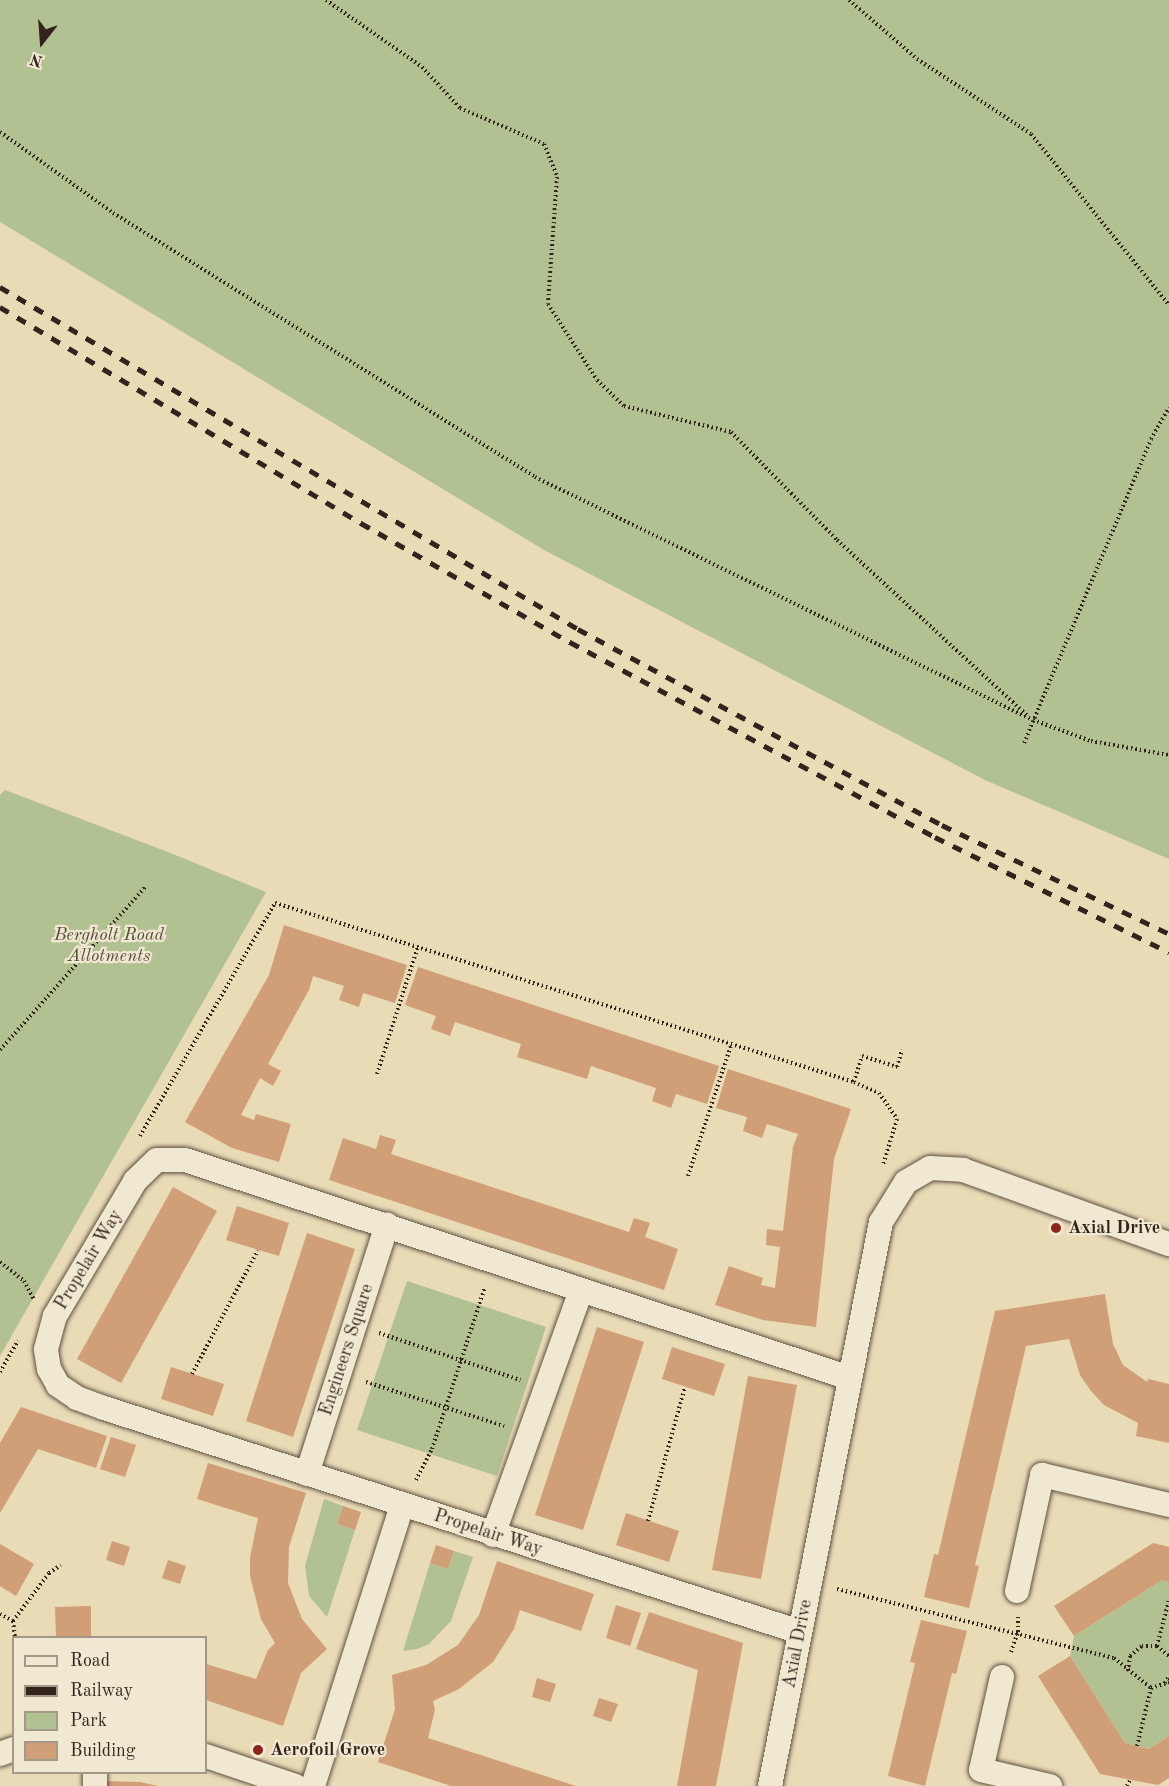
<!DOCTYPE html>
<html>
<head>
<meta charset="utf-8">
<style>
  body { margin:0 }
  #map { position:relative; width:1169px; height:1786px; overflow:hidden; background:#e8dbb6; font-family:"Old Standard TT",serif }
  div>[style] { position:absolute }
  .green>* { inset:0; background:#b2c191 }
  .building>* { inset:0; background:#d09e77 }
  .path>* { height:4px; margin-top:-2px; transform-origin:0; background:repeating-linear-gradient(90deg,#33231d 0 1.5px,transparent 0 4.5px) }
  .roads { filter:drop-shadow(0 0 2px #605143) drop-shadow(0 0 2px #605143) }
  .minor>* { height:24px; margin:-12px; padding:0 12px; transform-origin:12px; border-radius:12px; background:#f0e8d0 }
  .rail>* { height:4.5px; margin-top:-2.25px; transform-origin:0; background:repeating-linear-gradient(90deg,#33231d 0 10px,transparent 0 20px) }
  .dots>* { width:16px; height:16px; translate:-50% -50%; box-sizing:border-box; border:3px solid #f0e8d0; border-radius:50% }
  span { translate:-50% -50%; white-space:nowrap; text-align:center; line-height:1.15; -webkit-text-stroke:4.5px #f0e8d0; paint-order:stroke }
  .park-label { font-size:18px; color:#534a3a; font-style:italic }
  .poi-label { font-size:18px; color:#33231d; font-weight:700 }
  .left { translate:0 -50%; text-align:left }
  .street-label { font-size:18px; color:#33231d }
  .legend { position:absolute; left:12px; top:1636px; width:195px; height:138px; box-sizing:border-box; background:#f0e8d0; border:2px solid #a49988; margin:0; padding:8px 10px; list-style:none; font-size:18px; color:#33231d }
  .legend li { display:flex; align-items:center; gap:12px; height:30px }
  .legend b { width:30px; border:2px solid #a49988 }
  .north { position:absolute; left:12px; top:12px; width:60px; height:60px; -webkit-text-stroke:4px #f0e8d0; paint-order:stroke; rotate:197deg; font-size:16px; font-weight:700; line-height:24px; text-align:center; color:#33231d }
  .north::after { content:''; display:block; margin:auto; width:21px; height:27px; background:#33231d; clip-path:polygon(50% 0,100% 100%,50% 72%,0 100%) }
</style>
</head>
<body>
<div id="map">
  <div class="green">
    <i style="clip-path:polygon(0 0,1169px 0,1169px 859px,985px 780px,544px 550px,0 222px)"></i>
    <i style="clip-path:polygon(5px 790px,168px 852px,266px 892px,0 1356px,0 795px)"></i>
    <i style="clip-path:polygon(407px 1281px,546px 1327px,497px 1476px,357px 1430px)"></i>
    <i style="clip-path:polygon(324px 1499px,343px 1506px,337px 1524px,355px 1530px,327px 1617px,309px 1596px,305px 1566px)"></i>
    <i style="clip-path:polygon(454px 1551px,473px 1557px,451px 1621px,429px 1644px,417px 1649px,403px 1651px,430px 1563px,448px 1569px)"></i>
    <i style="clip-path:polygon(1162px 1580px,1169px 1582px,1169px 1736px,1149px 1749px,1125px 1743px,1070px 1656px,1074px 1636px)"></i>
  </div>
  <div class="building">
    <i style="clip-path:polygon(284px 925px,407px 965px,395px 1003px,363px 993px,359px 1007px,339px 1000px,344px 986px,313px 976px,309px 990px,268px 1064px,281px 1071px,273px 1086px,260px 1078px,241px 1115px,254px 1120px,256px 1114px,291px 1124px,279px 1162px,232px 1148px,185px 1122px,269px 975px)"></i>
    <i style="clip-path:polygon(418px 967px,719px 1066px,707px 1104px,676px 1094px,671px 1108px,652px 1101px,656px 1088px,591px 1066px,587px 1079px,517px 1057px,521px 1044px,455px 1022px,450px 1036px,431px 1029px,436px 1016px,405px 1005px)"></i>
    <i style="clip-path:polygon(728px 1069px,851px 1109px,834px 1159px,816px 1327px,763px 1320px,715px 1305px,729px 1266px,763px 1278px,761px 1285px,775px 1288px,780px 1247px,766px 1245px,767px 1229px,783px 1231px,793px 1147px,798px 1134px,767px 1124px,762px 1138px,743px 1131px,747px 1117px,716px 1108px)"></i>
    <i style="clip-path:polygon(380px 1135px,396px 1140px,391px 1154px,629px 1232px,634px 1218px,650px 1223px,645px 1237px,678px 1249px,664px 1290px,329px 1180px,343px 1138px,376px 1149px)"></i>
    <i style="clip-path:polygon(173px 1187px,217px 1211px,121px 1383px,77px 1359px)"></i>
    <i style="clip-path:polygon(237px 1206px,289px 1223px,279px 1256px,226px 1240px)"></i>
    <i style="clip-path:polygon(307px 1233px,355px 1249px,293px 1437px,246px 1421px)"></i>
    <i style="clip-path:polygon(1105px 1294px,1113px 1344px,1123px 1365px,1147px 1382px,1148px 1379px,1169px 1384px,1169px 1443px,1136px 1436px,1138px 1423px,1104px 1405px,1091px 1391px,1080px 1375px,1069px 1339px,1026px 1346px,975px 1565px,979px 1566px,969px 1608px,924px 1597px,934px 1554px,938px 1555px,995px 1311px)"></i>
    <i style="clip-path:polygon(597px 1327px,644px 1342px,583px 1530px,535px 1515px)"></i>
    <i style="clip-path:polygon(672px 1347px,725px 1364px,714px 1396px,662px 1379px)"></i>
    <i style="clip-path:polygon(171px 1367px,224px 1384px,213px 1416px,161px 1399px)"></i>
    <i style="clip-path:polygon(748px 1376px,797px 1385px,761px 1579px,712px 1570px)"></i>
    <i style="clip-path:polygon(21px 1407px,107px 1436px,96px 1468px,38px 1449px,0 1513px,0 1443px)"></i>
    <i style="clip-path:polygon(111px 1437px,136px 1445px,125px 1477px,100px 1469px)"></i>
    <i style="clip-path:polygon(208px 1463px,306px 1493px,289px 1547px,288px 1583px,302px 1619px,327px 1649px,301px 1673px,283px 1726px,206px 1700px,206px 1664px,256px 1679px,268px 1650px,275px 1643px,261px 1619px,250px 1576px,250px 1557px,258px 1518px,197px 1499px)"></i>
    <i style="clip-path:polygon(343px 1506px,361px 1512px,355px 1530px,337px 1524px)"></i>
    <i style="clip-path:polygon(626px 1513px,679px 1531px,669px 1562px,616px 1545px)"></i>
    <i style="clip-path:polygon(112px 1541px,130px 1547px,124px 1566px,106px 1560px)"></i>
    <i style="clip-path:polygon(1153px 1543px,1169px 1547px,1169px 1582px,1162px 1580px,1074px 1636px,1054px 1606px)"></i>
    <i style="clip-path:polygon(0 1544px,34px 1564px,16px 1596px,0 1586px)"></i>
    <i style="clip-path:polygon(436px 1545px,454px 1551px,448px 1569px,430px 1563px)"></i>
    <i style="clip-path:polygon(168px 1560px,186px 1566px,180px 1584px,162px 1578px)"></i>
    <i style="clip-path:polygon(497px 1561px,594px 1594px,581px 1631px,520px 1610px,514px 1629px,493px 1662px,459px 1689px,433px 1701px,435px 1710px,428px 1738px,576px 1786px,451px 1786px,378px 1762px,395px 1709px,392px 1675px,426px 1665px,458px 1645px,479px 1615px)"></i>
    <i style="clip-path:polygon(616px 1605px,641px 1613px,630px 1646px,606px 1638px)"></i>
    <i style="clip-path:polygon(91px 1606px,91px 1638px,56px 1638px,55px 1607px)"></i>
    <i style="clip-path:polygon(649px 1612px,743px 1643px,716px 1786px,677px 1786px,698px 1670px,636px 1649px)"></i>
    <i style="clip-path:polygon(921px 1620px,967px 1631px,956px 1674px,952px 1673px,925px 1786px,888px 1776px,915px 1663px,910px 1662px)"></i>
    <i style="clip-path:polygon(1070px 1656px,1125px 1743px,1149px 1749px,1169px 1736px,1169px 1778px,1158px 1785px,1100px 1774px,1038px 1676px)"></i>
    <i style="clip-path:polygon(537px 1678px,556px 1684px,550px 1702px,532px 1697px)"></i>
    <i style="clip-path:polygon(599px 1698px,618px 1704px,611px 1722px,593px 1716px)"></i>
    <i style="clip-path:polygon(97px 1781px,140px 1782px,158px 1786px,97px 1786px)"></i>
  </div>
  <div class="path">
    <i style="left:326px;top:0;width:117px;rotate:34.9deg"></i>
    <i style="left:422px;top:67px;width:56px;rotate:47.2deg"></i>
    <i style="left:460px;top:108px;width:91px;rotate:23.2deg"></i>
    <i style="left:544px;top:144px;width:35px;rotate:68deg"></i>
    <i style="left:557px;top:177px;width:127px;rotate:94.1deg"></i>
    <i style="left:548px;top:304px;width:90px;rotate:57.2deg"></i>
    <i style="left:597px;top:380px;width:37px;rotate:44deg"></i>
    <i style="left:624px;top:406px;width:110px;rotate:13.7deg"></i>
    <i style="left:731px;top:432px;width:151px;rotate:45.5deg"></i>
    <i style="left:837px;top:540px;width:260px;rotate:42.7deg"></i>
    <i style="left:849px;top:0;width:90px;rotate:40.9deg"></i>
    <i style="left:917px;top:59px;width:136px;rotate:33.3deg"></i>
    <i style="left:1031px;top:134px;width:220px;rotate:51.1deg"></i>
    <i style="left:0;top:132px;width:139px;rotate:35.6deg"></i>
    <i style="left:113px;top:213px;width:498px;rotate:32deg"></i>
    <i style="left:535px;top:477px;width:554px;rotate:26.01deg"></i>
    <i style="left:1033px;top:720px;width:62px;rotate:19.9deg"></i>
    <i style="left:1091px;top:741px;width:79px;rotate:10.2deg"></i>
    <i style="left:1024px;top:743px;width:329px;rotate:-67.3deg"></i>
    <i style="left:1151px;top:439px;width:36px;rotate:-60deg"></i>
    <i style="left:0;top:1050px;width:218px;rotate:-48.3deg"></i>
    <i style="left:377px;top:1074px;width:134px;rotate:-72.2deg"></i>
    <i style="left:854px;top:1082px;width:27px;rotate:-73deg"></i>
    <i style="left:862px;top:1056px;width:37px;rotate:17deg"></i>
    <i style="left:897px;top:1067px;width:18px;rotate:-74deg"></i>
    <i style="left:140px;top:1136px;width:269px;rotate:-59.9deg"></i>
    <i style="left:275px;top:903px;width:606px;rotate:17.18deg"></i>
    <i style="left:854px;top:1082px;width:27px;rotate:24deg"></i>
    <i style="left:879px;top:1093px;width:32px;rotate:55deg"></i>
    <i style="left:897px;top:1119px;width:48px;rotate:106.9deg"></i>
    <i style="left:688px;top:1176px;width:138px;rotate:-71.8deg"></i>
    <i style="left:0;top:1262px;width:31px;rotate:38deg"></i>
    <i style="left:24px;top:1281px;width:21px;rotate:62deg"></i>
    <i style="left:379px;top:1333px;width:149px;rotate:18.4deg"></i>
    <i style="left:0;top:1372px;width:36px;rotate:-60deg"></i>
    <i style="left:192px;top:1374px;width:140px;rotate:-62deg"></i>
    <i style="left:366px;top:1382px;width:145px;rotate:17.7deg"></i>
    <i style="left:416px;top:1480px;width:35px;rotate:-63deg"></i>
    <i style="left:432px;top:1449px;width:170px;rotate:-71.9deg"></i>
    <i style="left:648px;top:1521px;width:139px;rotate:-74.6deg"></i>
    <i style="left:837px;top:1589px;width:285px;rotate:14deg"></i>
    <i style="left:1114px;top:1658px;width:48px;rotate:39deg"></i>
    <i style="left:1151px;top:1688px;width:19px;rotate:-18deg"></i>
    <i style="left:0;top:1614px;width:15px;rotate:28deg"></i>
    <i style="left:13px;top:1621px;width:17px;rotate:83deg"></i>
    <i style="left:13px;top:1621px;width:60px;rotate:-53.1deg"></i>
    <i style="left:49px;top:1573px;width:14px;rotate:-34deg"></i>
    <i style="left:1157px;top:1646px;width:48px;rotate:-75.4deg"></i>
    <i style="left:1011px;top:1652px;width:21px;rotate:-71deg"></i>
    <i style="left:1018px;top:1632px;width:16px;rotate:-90deg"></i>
    <i style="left:1128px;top:1671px;width:15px;rotate:-82deg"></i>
    <i style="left:1130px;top:1656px;width:16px;rotate:-40deg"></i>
    <i style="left:1142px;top:1646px;width:15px"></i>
    <i style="left:1157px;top:1646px;width:16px;rotate:40deg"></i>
    <i style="left:1165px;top:1683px;width:8px;rotate:-60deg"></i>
    <i style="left:1137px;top:1746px;width:60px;rotate:-76.4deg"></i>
    <i style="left:1127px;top:1786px;width:7px;rotate:-63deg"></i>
  </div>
  <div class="roads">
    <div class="minor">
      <i style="left:307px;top:1474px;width:262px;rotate:-72.2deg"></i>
      <i style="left:493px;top:1535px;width:260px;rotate:-70.2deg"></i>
      <i style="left:1017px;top:1591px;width:119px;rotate:-77.8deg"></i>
      <i style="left:1042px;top:1475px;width:130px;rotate:13.3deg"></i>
      <i style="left:800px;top:1632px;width:731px;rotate:-162.16deg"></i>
      <i style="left:104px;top:1408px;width:29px;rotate:-160deg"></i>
      <i style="left:77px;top:1398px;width:23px;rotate:-146deg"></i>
      <i style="left:58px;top:1385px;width:18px;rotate:-119deg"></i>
      <i style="left:49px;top:1369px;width:20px;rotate:-99deg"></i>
      <i style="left:46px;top:1349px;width:34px;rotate:-75deg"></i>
      <i style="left:55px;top:1316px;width:157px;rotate:-59.3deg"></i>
      <i style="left:135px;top:1181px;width:30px;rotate:-44deg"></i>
      <i style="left:157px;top:1160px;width:28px"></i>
      <i style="left:185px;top:1160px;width:700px;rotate:18.15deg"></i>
      <i style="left:1002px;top:1677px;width:95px;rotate:102.7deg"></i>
      <i style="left:981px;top:1770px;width:71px;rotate:13.1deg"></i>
      <i style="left:0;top:1754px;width:15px;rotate:-20deg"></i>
      <i style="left:206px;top:1756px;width:94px;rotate:18.6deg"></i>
      <i style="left:95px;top:1772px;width:14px;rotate:90deg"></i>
      <i style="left:313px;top:1786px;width:295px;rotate:-72.4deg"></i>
      <i style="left:770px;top:1786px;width:575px;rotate:-78.87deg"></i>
      <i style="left:881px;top:1222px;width:47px;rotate:-58deg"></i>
      <i style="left:906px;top:1182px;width:28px;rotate:-30deg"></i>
      <i style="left:930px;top:1168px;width:33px;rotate:3deg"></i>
      <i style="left:963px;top:1170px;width:219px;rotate:19.8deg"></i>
    </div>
  </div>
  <div class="rail">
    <i style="left:0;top:287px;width:672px;rotate:30.61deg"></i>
    <i style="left:578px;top:629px;width:413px;rotate:28.3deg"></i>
    <i style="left:942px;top:825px;width:252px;rotate:25.6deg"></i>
    <i style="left:0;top:307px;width:421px;rotate:30.9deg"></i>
    <i style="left:361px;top:523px;width:241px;rotate:29.7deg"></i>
    <i style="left:570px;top:642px;width:414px;rotate:28.1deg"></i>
    <i style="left:935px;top:837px;width:261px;rotate:26.2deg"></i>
  </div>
  <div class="dots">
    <i style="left:1056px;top:1228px;background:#8f2418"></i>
    <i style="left:258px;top:1750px;background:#8f2418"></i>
  </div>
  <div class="park-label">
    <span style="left:109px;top:946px">Bergholt Road<br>Allotments</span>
  </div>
  <div class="poi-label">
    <span class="left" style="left:1068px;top:1228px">Axial Drive</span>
    <span class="left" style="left:270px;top:1750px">Aerofoil Grove</span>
  </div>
  <div class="street-label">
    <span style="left:89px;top:1260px;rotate:-59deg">Propelair Way</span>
    <span style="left:347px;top:1350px;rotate:-72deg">Engineers Square</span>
    <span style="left:488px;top:1533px;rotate:18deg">Propelair Way</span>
    <span style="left:798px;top:1644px;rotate:-79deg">Axial Drive</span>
  </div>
  <ul class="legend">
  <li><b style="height:8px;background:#f0e8d0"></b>Road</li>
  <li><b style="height:8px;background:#33231d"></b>Railway</li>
  <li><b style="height:16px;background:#b2c191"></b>Park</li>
  <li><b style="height:16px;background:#d09e77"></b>Building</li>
  </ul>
  <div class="north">N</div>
</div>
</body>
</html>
